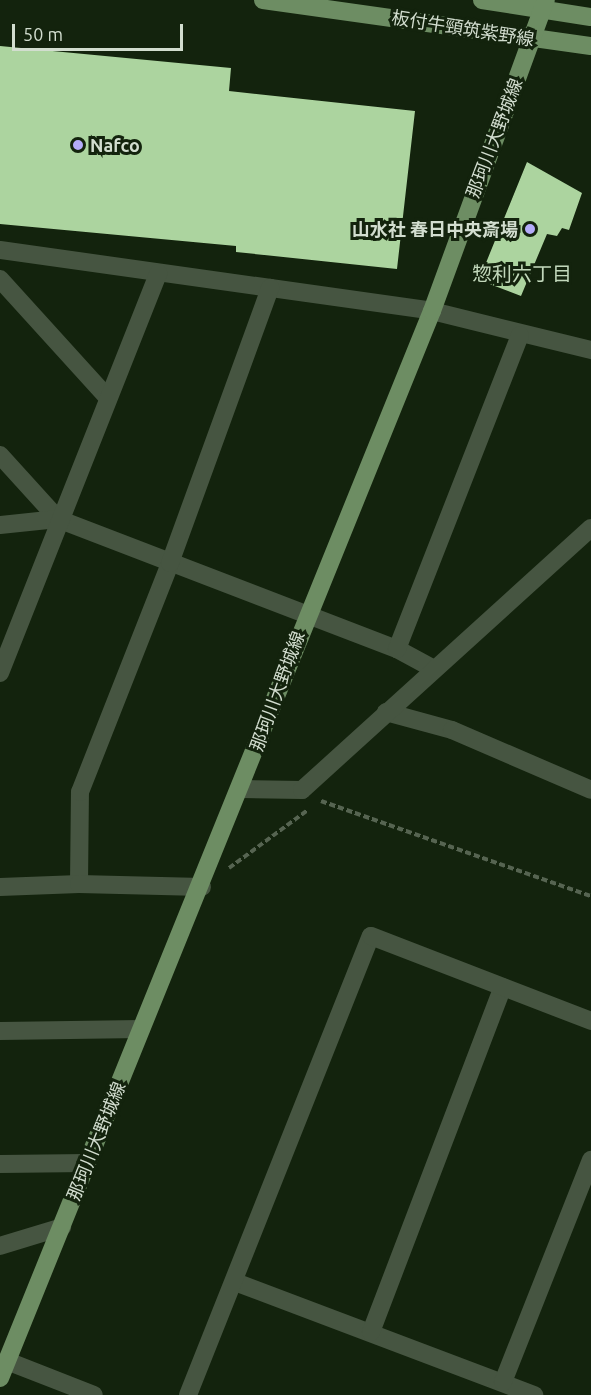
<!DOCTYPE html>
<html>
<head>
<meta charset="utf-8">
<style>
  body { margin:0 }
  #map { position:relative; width:591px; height:1395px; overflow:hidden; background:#13230d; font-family:Ubuntu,"Noto Sans JP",sans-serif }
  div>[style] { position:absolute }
  .building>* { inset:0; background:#acd49f }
  .path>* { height:4px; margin-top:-2px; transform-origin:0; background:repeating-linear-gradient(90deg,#566451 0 6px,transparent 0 9px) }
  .minor>* { height:18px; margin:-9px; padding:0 9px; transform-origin:9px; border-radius:9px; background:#465541 }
  .major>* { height:18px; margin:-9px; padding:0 9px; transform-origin:9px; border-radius:9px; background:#6d8d63 }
  .dots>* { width:16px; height:16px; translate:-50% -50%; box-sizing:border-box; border:3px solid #13230d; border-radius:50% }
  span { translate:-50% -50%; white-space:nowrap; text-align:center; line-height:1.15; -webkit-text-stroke:6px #13230d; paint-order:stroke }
  .street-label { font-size:18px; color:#d2ddcf }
  .poi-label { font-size:18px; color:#d2ddcf; font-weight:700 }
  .left { translate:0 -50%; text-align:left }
  .right { translate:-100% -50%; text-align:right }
  .neighbourhood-label { font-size:20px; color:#c2d8bb }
  .scale { position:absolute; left:12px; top:24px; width:171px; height:27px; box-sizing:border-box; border:3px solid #d2ddcf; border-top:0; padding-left:8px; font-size:18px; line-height:21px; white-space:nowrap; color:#d2ddcf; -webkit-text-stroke:4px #13230d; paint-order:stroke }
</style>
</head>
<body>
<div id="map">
  <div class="building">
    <i style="clip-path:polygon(0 46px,231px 68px,229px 91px,415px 111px,397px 269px,236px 252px,236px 246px,0 224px)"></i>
    <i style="clip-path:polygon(527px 162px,582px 193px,569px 230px,562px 228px,557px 236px,547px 234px,521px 296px,479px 280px)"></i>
  </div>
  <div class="path">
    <i style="left:321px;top:801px;width:286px;rotate:19.4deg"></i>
    <i style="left:229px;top:868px;width:98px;rotate:-36.3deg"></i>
  </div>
  <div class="minor">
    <i style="left:0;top:250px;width:436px;rotate:8deg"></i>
    <i style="left:432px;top:311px;width:164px;rotate:13.8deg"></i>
    <i style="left:0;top:279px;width:161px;rotate:47.8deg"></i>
    <i style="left:0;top:455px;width:86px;rotate:47.8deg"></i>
    <i style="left:58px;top:519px;width:363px;rotate:21deg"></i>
    <i style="left:397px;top:649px;width:42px;rotate:28.4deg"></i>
    <i style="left:0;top:525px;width:58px;rotate:-5.9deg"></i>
    <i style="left:397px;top:649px;width:337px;rotate:-68.6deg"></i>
    <i style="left:0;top:673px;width:430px;rotate:-68.4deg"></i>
    <i style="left:386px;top:712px;width:68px;rotate:15.3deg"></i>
    <i style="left:452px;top:730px;width:151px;rotate:23.3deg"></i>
    <i style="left:241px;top:789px;width:61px;rotate:0.9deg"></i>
    <i style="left:302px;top:790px;width:390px;rotate:-42.2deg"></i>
    <i style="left:79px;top:884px;width:92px;rotate:-89.4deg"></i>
    <i style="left:80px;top:792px;width:246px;rotate:-68.5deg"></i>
    <i style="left:170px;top:563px;width:293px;rotate:-70deg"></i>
    <i style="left:0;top:887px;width:79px;rotate:-2.2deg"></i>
    <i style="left:79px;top:884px;width:123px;rotate:1.4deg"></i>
    <i style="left:0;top:1031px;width:141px;rotate:-0.8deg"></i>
    <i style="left:0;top:1164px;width:87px;rotate:-0.7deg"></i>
    <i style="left:0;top:1246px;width:65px;rotate:-17deg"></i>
    <i style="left:235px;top:1282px;width:320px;rotate:20.7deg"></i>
    <i style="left:371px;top:1332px;width:369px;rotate:-69.1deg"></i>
    <i style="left:0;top:1363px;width:7px;rotate:-16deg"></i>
    <i style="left:7px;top:1361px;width:93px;rotate:21.3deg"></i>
    <i style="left:503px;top:1382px;width:239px;rotate:-68.4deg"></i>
    <i style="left:188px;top:1395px;width:494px;rotate:-68.3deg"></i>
    <i style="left:371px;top:936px;width:236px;rotate:21.1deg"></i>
  </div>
  <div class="major">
    <i style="left:263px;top:0;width:331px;rotate:8deg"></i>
    <i style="left:482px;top:0;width:110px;rotate:8.9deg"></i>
    <i style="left:0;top:1378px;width:1151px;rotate:-67.96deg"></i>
    <i style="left:432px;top:311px;width:331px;rotate:-69.9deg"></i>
  </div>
  <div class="dots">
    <i style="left:78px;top:145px;background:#b4acf9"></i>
    <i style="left:530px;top:229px;background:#b4acf9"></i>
  </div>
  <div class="street-label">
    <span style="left:463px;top:28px;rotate:9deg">板付牛頸筑紫野線</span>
    <span style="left:494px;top:138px;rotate:-69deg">那珂川大野城線</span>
    <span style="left:277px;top:691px;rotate:-70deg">那珂川大野城線</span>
    <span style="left:96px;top:1141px;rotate:-68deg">那珂川大野城線</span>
  </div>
  <div class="poi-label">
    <span class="left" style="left:90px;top:145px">Nafco</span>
    <span class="right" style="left:518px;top:229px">山水社 春日中央斎場</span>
  </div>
  <div class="neighbourhood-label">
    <span style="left:522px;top:273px">惣利六丁目</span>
  </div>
  <div class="scale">50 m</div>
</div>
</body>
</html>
